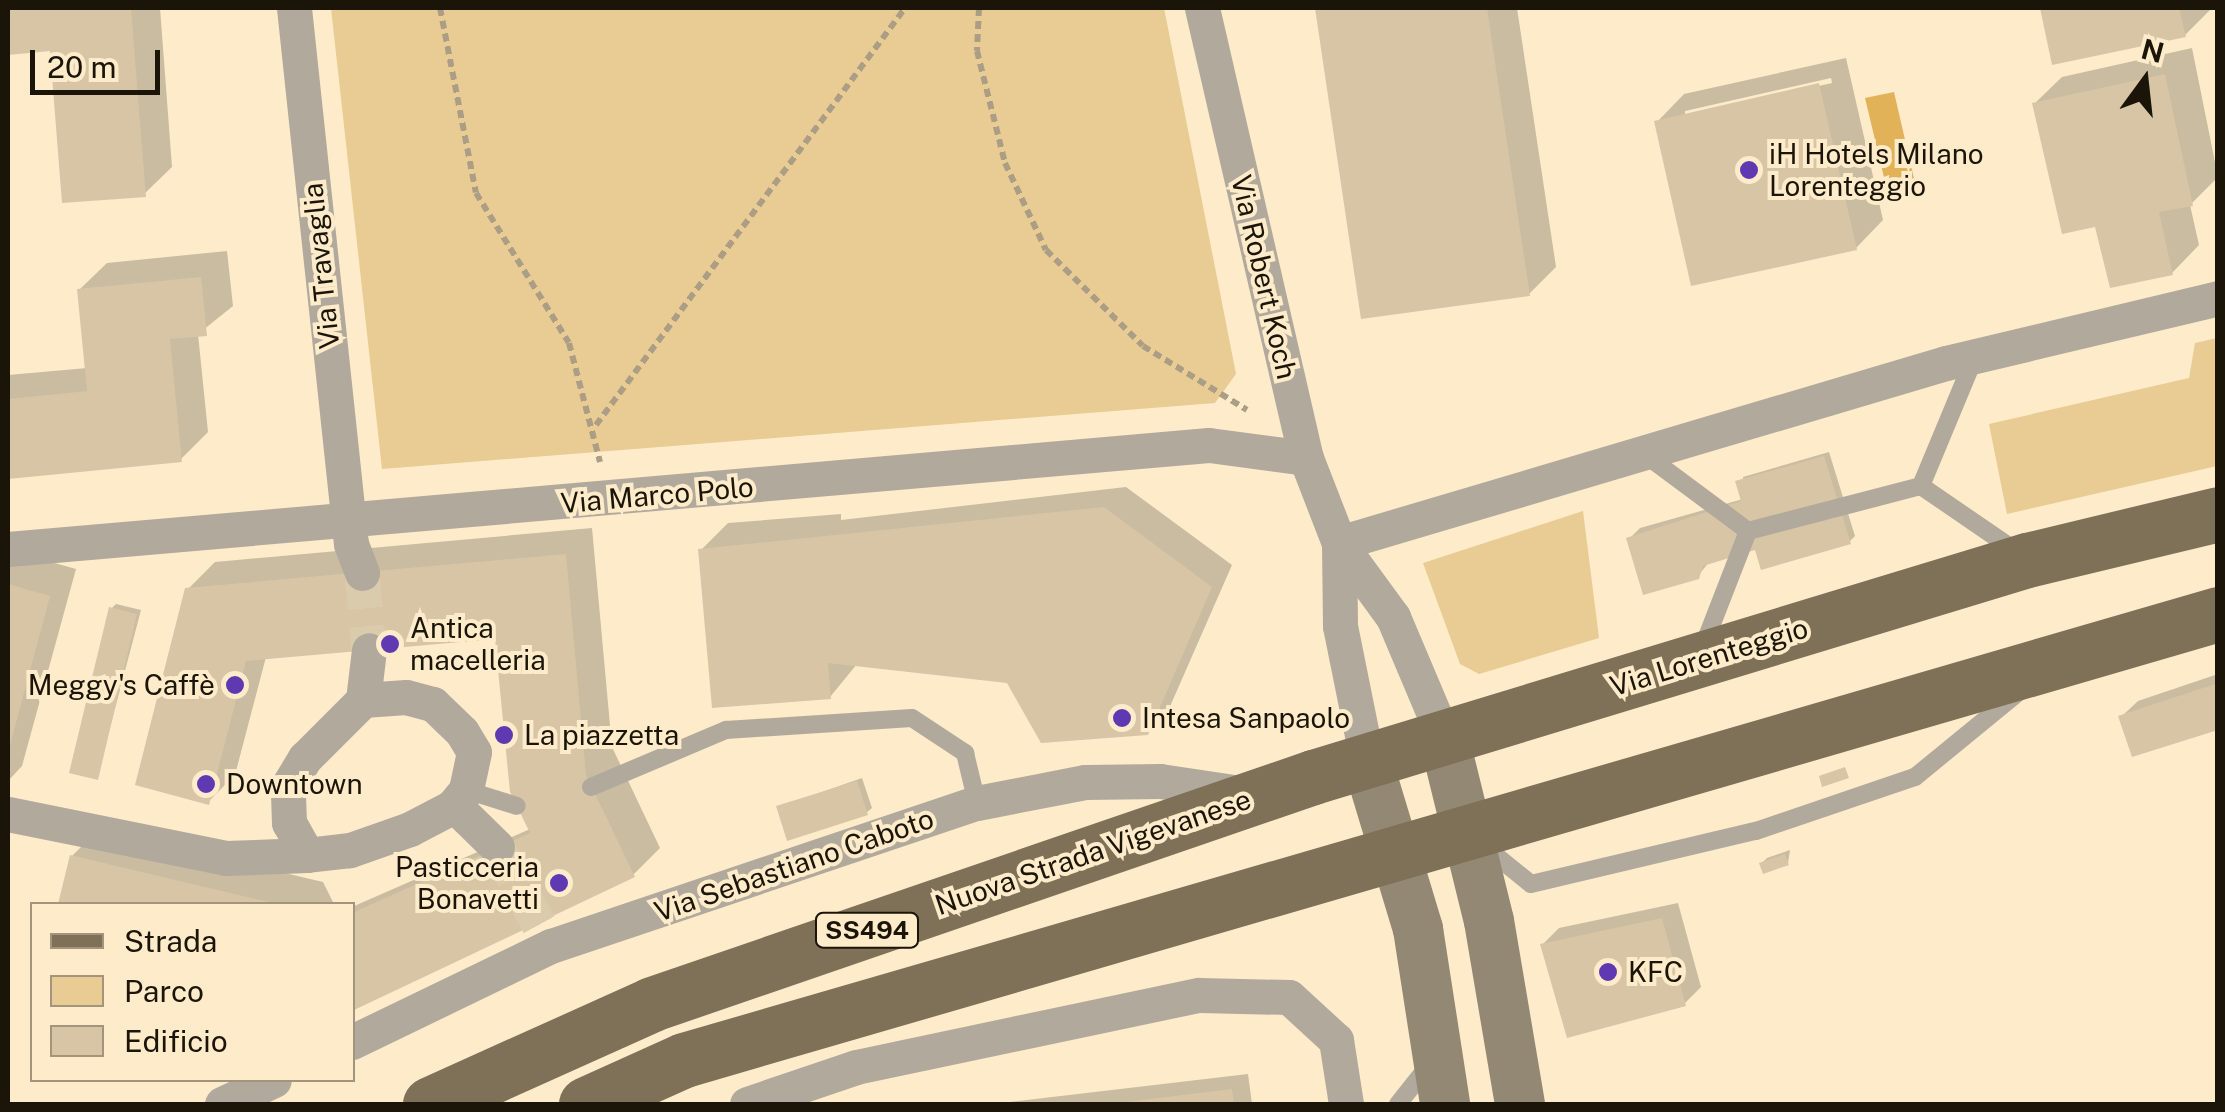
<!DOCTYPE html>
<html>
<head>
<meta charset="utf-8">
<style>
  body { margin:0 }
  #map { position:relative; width:2225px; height:1112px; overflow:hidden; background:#fdebca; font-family:"Public Sans",sans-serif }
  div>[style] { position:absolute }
  .green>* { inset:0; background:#e9cb94 }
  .water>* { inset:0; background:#e1b257 }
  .shadow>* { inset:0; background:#0003 }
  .building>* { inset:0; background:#d7c5a6 }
  .street-tunnel>* { height:35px; margin-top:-17.5px; transform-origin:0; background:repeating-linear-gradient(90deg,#dbcbad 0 35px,transparent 0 53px) }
  .path>* { height:6px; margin-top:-3px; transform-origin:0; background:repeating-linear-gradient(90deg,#ac9e85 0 8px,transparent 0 13px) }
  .lane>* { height:18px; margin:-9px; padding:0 9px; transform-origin:9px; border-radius:9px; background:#b1a99c }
  .street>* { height:35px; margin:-17.5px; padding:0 17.5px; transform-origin:17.5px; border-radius:17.5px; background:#b1a99c }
  .secondary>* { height:50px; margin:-25px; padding:0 25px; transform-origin:25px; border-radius:25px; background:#938874 }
  .primary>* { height:55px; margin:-27.5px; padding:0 27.5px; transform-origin:27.5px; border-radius:27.5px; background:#7e7158 }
  .dots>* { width:28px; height:28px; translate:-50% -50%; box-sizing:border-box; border:5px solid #fdebca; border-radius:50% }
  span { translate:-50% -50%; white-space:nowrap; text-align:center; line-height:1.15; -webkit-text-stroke:8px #fdebca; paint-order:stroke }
  .shield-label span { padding:2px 8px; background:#fdebca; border:2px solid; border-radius:8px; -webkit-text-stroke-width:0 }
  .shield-label { font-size:25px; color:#1b1509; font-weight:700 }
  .poi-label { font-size:28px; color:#1b1509 }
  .left { translate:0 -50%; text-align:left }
  .right { translate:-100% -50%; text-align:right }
  .street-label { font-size:28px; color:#1b1509 }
  .frame { position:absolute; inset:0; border:10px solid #1b1509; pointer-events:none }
  .legend { position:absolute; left:30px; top:902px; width:325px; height:180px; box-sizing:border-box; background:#fdebca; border:2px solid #a3957d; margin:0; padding:12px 18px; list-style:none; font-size:30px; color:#1b1509 }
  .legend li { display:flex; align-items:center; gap:20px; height:50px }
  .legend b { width:50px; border:2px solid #a3957d }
  .north { position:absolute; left:2095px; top:30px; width:100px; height:100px; -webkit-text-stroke:8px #fdebca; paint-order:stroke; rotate:15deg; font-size:28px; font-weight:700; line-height:40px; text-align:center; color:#1b1509 }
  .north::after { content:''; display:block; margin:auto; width:35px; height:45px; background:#1b1509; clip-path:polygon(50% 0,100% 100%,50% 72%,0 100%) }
  .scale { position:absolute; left:30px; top:50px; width:130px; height:45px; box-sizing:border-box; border:5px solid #1b1509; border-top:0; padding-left:12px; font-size:30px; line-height:35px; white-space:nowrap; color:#1b1509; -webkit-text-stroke:8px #fdebca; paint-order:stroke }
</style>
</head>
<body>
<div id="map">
  <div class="green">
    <i style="clip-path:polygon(331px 8px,1164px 8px,1236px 374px,1215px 403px,382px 469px)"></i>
    <i style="clip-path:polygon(2217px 338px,2217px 466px,2007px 514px,1989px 424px,2189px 378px,2195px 343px)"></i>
    <i style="clip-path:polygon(1583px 511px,1599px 638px,1479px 674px,1460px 664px,1423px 563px)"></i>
  </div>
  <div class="water">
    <i style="clip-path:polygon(1894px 92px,1915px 183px,1887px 190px,1865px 98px)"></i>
  </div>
  <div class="shadow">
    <i style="clip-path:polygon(8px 8px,160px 8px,172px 167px,144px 194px,53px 49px,8px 52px)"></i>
    <i style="clip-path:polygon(1318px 8px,1517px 8px,1556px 267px,1529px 294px,1363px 316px)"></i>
    <i style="clip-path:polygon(2043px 8px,2212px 8px,2185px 35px,2054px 62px)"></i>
    <i style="clip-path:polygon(2192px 48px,2218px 177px,2190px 205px,2199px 245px,2172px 273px,2097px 224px,2034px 104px,2062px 77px)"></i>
    <i style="clip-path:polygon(evenodd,1846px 58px,1883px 220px,1856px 248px,1657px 122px,1684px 94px,1846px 58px,1831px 78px,1832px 83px,1685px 116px,1685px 111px,1831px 78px)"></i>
    <i style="clip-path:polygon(227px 251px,233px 306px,198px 334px,208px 432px,181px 459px,8px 476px,8px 375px,87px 368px,79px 290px,107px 263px)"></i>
    <i style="clip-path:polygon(1829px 452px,1855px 536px,1850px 541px,1756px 547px,1710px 561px,1697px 577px,1629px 539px,1640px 528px,1743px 499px,1743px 477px)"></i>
    <i style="clip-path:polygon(1126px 487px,1232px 565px,1168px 711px,1147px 732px,1009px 681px,857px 664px,830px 697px,701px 550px,728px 523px,841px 514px,841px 520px)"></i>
    <i style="clip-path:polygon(592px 528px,612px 747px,660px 848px,633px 875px,352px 1009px,352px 907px,530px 829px,498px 636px,266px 657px,235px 775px,208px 802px,188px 589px,215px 562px)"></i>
    <i style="clip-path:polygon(8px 550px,76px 569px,22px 766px,8px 781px)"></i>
    <i style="clip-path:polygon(116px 604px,141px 610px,97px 777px,111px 609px)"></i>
    <i style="clip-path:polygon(2218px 674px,2218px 727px,2121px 717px,2138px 701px)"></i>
    <i style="clip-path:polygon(862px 778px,872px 808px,866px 813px,779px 807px)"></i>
    <i style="clip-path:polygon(99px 829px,323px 882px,334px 904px,61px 904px,72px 856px)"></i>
    <i style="clip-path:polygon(1790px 850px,1788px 863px,1762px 863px,1767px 858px)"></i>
    <i style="clip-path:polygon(1678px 903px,1701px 987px,1685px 1003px,1542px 945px,1559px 928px)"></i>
    <i style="clip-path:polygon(1248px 1074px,1252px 1104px,993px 1104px)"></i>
  </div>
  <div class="building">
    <i style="clip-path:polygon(8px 8px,131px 8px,146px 197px,62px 203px,50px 51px,8px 55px)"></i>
    <i style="clip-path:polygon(1315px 8px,1487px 8px,1530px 296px,1361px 319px)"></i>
    <i style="clip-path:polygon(2040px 8px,2179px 8px,2186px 37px,2052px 65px)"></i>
    <i style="clip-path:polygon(2165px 74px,2193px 206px,2159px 212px,2173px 275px,2110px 288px,2095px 227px,2062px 234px,2032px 103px)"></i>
    <i style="clip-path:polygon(1819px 83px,1857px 250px,1691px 286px,1654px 121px)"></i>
    <i style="clip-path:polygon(201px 277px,207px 336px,170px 339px,182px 462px,8px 479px,8px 399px,87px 391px,77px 289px)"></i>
    <i style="clip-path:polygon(1824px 456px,1851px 544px,1761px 570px,1755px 550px,1703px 566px,1699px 579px,1643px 595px,1626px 538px,1741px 501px,1735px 481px)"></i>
    <i style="clip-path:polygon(1104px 507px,1212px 587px,1148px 735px,1041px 743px,1007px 683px,828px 663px,831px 699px,712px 708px,698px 549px)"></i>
    <i style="clip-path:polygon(566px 554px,586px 775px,635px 877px,352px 1011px,352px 913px,530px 833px,510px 792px,495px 639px,246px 661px,209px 805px,135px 785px,185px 588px)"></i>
    <i style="clip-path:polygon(8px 584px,50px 596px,9px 749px,8px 749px)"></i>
    <i style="clip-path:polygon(109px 607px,137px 614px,98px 780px,69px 773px)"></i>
    <i style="clip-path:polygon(2218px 683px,2218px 730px,2132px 757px,2118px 716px)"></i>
    <i style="clip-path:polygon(1845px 767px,1849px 778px,1822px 787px,1819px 776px)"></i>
    <i style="clip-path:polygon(857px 781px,868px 815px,787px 841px,776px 806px)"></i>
    <i style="clip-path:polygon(1785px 854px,1789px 865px,1763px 874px,1759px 863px)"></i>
    <i style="clip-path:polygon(70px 855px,273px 903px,273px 904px,58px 904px)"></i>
    <i style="clip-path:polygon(1662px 918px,1686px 1006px,1567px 1038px,1540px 944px)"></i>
    <i style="clip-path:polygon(1232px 1089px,1234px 1104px,1126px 1104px,1126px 1102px)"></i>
  </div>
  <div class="street-tunnel">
    <i style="left:362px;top:573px;width:77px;rotate:84.8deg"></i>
    <i style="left:497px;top:847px;width:88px;rotate:61.4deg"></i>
  </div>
  <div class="path">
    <i style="left:440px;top:8px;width:188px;rotate:79deg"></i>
    <i style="left:476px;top:193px;width:176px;rotate:58.2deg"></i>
    <i style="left:569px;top:343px;width:123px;rotate:75.4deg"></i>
    <i style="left:979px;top:8px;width:43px;rotate:92.7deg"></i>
    <i style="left:977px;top:51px;width:115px;rotate:76deg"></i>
    <i style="left:1005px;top:163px;width:96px;rotate:64.8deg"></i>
    <i style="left:1046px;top:250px;width:136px;rotate:44.7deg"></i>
    <i style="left:1143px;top:346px;width:122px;rotate:31.6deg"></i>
    <i style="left:596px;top:425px;width:519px;rotate:-53.46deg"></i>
  </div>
  <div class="lane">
    <i style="left:1975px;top:356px;width:141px;rotate:112.6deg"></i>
    <i style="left:1921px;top:486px;width:119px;rotate:34.4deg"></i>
    <i style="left:1643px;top:453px;width:131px;rotate:36.6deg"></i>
    <i style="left:1748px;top:531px;width:179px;rotate:-14.6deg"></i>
    <i style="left:1703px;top:647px;width:124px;rotate:-68.8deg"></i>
    <i style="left:591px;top:787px;width:147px;rotate:-22.9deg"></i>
    <i style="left:726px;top:730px;width:186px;rotate:-3.7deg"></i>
    <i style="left:912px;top:718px;width:64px;rotate:33.4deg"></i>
    <i style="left:965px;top:753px;width:51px;rotate:76.5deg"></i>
    <i style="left:466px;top:790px;width:53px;rotate:17.4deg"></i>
    <i style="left:1484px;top:846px;width:60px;rotate:39deg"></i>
    <i style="left:1531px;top:884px;width:231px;rotate:-13.3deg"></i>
    <i style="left:1756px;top:831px;width:168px;rotate:-18.8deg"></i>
    <i style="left:1915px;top:777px;width:134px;rotate:-39.3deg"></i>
    <i style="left:1398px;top:1104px;width:50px;rotate:-51.5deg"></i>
  </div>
  <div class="street">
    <i style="left:294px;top:8px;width:539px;rotate:83.93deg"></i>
    <i style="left:351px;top:544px;width:31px;rotate:69deg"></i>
    <i style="left:1202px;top:8px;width:462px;rotate:77deg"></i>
    <i style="left:1306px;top:458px;width:91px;rotate:68.8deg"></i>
    <i style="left:1339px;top:543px;width:92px;rotate:53.9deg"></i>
    <i style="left:1393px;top:617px;width:131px;rotate:67.1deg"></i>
    <i style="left:1339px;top:543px;width:633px;rotate:-16.52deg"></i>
    <i style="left:1946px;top:363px;width:280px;rotate:-13.4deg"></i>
    <i style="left:1339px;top:543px;width:83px;rotate:89.3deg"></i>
    <i style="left:1340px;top:626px;width:137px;rotate:78.6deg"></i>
    <i style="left:8px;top:549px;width:1205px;rotate:-4.95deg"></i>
    <i style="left:1209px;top:445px;width:98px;rotate:7.6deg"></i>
    <i style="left:406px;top:697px;width:28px;rotate:15deg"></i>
    <i style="left:433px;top:704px;width:40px;rotate:44deg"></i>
    <i style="left:462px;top:732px;width:23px;rotate:59deg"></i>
    <i style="left:474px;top:752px;width:39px;rotate:102deg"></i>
    <i style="left:466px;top:790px;width:22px;rotate:129deg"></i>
    <i style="left:452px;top:807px;width:47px;rotate:152.4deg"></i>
    <i style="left:410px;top:829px;width:64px;rotate:160.7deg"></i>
    <i style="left:350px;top:850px;width:43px;rotate:173.4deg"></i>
    <i style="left:307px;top:855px;width:37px;rotate:-119deg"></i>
    <i style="left:289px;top:823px;width:37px;rotate:-92deg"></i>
    <i style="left:288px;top:786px;width:33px;rotate:-59deg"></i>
    <i style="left:305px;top:758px;width:82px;rotate:-45deg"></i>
    <i style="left:363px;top:700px;width:43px;rotate:-4deg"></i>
    <i style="left:363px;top:700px;width:50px;rotate:-83.2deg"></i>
    <i style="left:454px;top:805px;width:60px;rotate:44.3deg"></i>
    <i style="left:8px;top:814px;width:222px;rotate:11.4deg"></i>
    <i style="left:226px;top:858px;width:81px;rotate:-2.1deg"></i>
    <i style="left:352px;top:1042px;width:221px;rotate:-25.8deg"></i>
    <i style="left:551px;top:946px;width:449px;rotate:-18.6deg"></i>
    <i style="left:977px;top:803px;width:110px;rotate:-11deg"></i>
    <i style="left:1085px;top:782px;width:75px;rotate:-0.8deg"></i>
    <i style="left:1160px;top:781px;width:88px;rotate:8.5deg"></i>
    <i style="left:222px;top:1104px;width:57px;rotate:-24.8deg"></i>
    <i style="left:747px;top:1104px;width:115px;rotate:-18.7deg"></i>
    <i style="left:856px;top:1067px;width:350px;rotate:-11.9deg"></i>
    <i style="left:1199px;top:995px;width:90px;rotate:1.3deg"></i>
    <i style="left:1289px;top:997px;width:64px;rotate:42.5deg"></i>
    <i style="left:1336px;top:1040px;width:65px;rotate:81.1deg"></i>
  </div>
  <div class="secondary">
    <i style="left:1444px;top:738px;width:188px;rotate:76.2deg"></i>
    <i style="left:1489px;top:921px;width:186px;rotate:80.4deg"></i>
    <i style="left:1367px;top:760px;width:177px;rotate:73.2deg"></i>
    <i style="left:1418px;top:929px;width:177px;rotate:81.2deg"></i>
  </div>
  <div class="primary">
    <i style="left:430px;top:1104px;width:243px;rotate:-24.2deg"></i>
    <i style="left:652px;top:1004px;width:699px;rotate:-18.95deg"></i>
    <i style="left:1313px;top:777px;width:746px;rotate:-16.91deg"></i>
    <i style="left:2027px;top:560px;width:196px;rotate:-13.5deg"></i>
    <i style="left:586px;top:1104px;width:107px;rotate:-24.2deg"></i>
    <i style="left:684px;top:1060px;width:1598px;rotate:-16.21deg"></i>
  </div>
  <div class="dots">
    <i style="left:1749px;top:170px;background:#5f39b1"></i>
    <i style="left:390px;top:644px;background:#5f39b1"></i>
    <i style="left:235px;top:685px;background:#5f39b1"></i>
    <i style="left:1122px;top:718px;background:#5f39b1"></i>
    <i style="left:504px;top:735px;background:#5f39b1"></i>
    <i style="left:206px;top:784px;background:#5f39b1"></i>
    <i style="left:559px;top:883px;background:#5f39b1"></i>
    <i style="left:1608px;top:972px;background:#5f39b1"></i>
  </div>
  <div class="shield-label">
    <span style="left:867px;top:930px">SS494</span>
  </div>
  <div class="poi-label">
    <span class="left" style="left:1769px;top:170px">iH Hotels Milano<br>Lorenteggio</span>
    <span class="left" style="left:410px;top:644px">Antica<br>macelleria</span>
    <span class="right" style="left:215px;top:685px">Meggy's Caffè</span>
    <span class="left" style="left:1142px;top:718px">Intesa Sanpaolo</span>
    <span class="left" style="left:524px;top:735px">La piazzetta</span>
    <span class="left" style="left:226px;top:784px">Downtown</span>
    <span class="right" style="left:539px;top:883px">Pasticceria<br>Bonavetti</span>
    <span class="left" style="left:1628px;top:972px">KFC</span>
  </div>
  <div class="street-label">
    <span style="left:321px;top:266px;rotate:-96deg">Via Travaglia</span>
    <span style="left:1264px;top:277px;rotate:77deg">Via Robert Koch</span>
    <span style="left:657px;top:495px;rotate:-5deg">Via Marco Polo</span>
    <span style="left:1709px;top:657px;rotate:-17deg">Via Lorenteggio</span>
    <span style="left:1093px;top:852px;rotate:-19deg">Nuova Strada Vigevanese</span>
    <span style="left:794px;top:865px;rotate:-19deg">Via Sebastiano Caboto</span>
  </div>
  <div class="frame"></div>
  <ul class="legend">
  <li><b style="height:12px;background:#7e7158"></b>Strada</li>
  <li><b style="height:28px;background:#e9cb94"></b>Parco</li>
  <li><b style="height:28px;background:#d7c5a6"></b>Edificio</li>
  </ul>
  <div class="north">N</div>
  <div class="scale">20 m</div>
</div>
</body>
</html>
